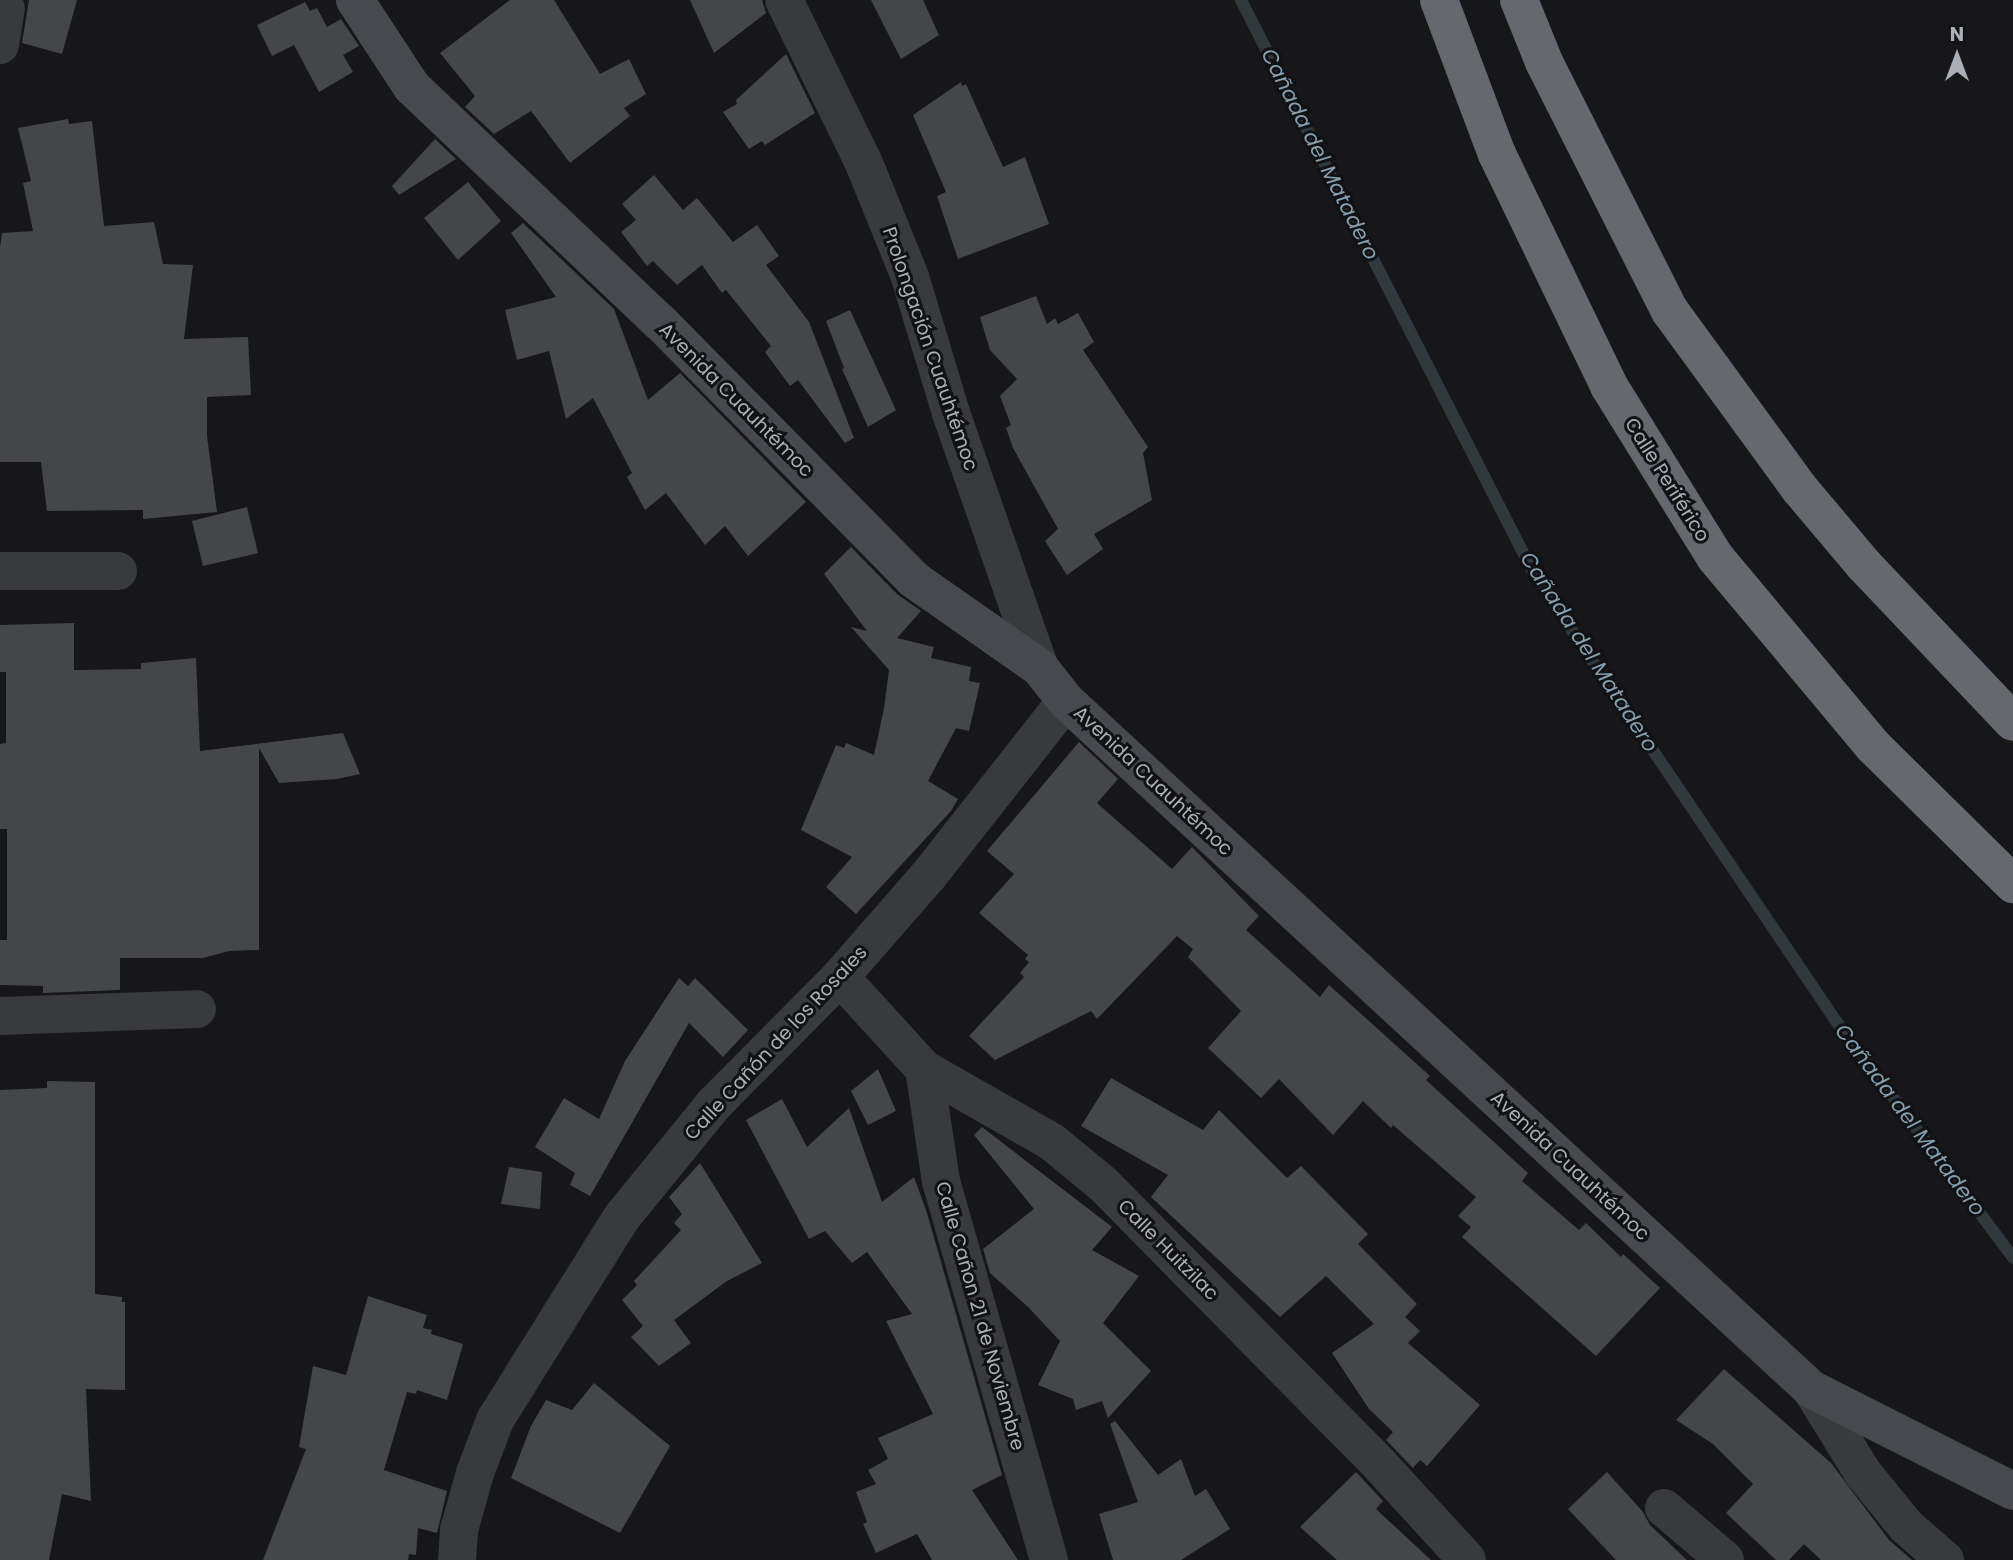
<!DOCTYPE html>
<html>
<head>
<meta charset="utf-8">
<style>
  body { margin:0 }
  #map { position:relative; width:2013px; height:1560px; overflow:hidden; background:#171719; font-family:Poppins,sans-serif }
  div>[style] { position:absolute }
  .stream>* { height:12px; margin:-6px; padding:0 6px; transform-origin:6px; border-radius:6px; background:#30393e }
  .building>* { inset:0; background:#444649 }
  .street>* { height:38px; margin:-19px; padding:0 19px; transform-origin:19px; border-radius:19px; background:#393a3e }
  .secondary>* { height:38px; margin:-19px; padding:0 19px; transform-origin:19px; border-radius:19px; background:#47494e }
  .highway>* { height:38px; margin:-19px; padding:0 19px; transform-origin:19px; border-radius:19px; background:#65686e }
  span { translate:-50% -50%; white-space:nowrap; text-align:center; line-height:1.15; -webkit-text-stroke:6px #121214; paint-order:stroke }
  .street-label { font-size:19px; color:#aab0b8 }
  .water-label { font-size:21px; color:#849fb0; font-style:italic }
  .north { position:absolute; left:1922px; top:21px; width:70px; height:70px; -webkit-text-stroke:5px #121214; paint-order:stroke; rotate:0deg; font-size:19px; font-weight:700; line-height:28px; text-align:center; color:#aab0b8 }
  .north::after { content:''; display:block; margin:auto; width:24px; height:32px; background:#aab0b8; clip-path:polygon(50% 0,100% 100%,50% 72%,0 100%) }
</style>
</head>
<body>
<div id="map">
  <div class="stream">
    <i style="left:1241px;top:0;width:647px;rotate:62.96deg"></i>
    <i style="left:1535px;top:576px;width:537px;rotate:55.93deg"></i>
    <i style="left:1836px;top:1021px;width:296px;rotate:53.2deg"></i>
  </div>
  <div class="building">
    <i style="clip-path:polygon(29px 0,77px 0,62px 54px,22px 43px)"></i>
    <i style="clip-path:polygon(510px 0,554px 0,600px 74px,629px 59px,646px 94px,624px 108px,630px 116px,570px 163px,531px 111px,494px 134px,465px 107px,475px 96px,440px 53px)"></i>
    <i style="clip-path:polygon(690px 0,762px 0,766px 13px,714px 53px)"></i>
    <i style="clip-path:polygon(871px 0,923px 0,939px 35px,901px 59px)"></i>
    <i style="clip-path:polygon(305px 2px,310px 11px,317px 8px,327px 27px,341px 19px,359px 46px,343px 55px,353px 72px,319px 92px,294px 45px,272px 56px,257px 25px)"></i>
    <i style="clip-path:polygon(786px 54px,815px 113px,765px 145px,762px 141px,749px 149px,723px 112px,737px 104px,736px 100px)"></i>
    <i style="clip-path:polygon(961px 82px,962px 86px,966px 84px,1003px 167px,1025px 157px,1049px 224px,958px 259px,937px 196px,946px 192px,913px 115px)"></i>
    <i style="clip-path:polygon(68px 119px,69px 124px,92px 121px,104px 226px,154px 222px,163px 264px,193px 265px,184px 339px,248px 337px,251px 395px,207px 397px,207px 436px,217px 512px,143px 519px,143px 510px,47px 511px,41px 462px,0 462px,0 247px,2px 233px,33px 231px,23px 183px,31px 181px,18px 128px)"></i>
    <i style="clip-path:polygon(435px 139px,456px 159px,399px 195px,392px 186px)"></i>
    <i style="clip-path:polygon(654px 175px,683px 210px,697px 198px,733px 242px,757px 225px,779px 256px,766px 265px,809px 322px,854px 438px,845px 443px,798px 380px,790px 386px,765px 352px,771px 346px,726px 290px,722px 293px,702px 265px,677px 285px,653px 261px,647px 266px,621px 232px,636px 220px,622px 204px)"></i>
    <i style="clip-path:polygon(468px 182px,501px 221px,458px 260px,424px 218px)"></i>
    <i style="clip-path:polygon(523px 223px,614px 309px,648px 400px,680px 373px,806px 502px,748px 556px,725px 526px,705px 545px,666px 493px,645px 510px,627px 477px,632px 473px,593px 398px,566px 419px,549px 351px,517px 360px,505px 310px,556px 297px,511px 233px)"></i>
    <i style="clip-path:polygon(1036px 296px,1047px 324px,1055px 318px,1058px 324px,1078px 313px,1094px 342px,1083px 350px,1148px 447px,1143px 453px,1152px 500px,1094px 534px,1103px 549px,1067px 575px,1045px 541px,1058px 529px,1013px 448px,1006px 428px,1011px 425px,1000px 396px,1017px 379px,990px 350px,980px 317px)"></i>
    <i style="clip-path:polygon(850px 310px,896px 410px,868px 427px,842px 369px,844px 368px,826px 321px)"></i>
    <i style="clip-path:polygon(247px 507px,258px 553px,203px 566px,192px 521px)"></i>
    <i style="clip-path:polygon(851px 547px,897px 594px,921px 611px,897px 638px,934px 647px,931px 658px,971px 667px,969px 681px,980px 683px,969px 731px,956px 728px,928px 781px,958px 799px,951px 811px,856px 914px,826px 887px,852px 857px,801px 830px,836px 745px,844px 748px,846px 743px,874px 755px,884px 708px,889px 670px,851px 627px,867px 631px,824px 574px)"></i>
    <i style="clip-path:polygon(74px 623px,74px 670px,141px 669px,141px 663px,196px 658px,200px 751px,343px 733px,360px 774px,337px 779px,279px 783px,259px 748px,259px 950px,229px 951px,203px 958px,120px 958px,120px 990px,43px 993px,43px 986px,0 985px,0 940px,7px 940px,7px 829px,0 829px,0 744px,6px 743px,6px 672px,0 672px,0 625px)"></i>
    <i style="clip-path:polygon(1079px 742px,1118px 779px,1097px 803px,1172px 869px,1192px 847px,1259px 916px,1246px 930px,1320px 997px,1329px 985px,1430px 1076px,1426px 1080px,1528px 1173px,1522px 1181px,1579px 1230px,1586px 1223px,1621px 1257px,1623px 1254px,1660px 1288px,1596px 1356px,1462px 1237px,1471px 1227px,1458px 1216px,1476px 1197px,1393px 1125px,1391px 1128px,1363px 1101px,1333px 1135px,1279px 1079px,1261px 1098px,1208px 1048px,1241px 1011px,1188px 957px,1193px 949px,1177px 936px,1097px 1019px,1091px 1011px,995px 1060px,969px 1036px,1024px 977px,1020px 973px,1029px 962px,1025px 959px,1028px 955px,979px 913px,1014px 874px,987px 851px)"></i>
    <i style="clip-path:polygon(679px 978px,688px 986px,695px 978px,748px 1030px,723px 1057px,689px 1023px,590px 1196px,570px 1185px,575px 1173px,535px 1147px,564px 1098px,599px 1119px,625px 1061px)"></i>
    <i style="clip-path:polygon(878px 1069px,896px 1111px,868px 1125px,851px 1091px)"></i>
    <i style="clip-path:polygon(1111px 1078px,1203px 1130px,1219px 1110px,1287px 1178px,1301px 1166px,1368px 1234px,1358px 1244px,1417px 1304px,1405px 1317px,1420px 1331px,1408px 1343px,1480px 1405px,1427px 1466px,1420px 1460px,1413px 1468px,1386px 1440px,1393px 1432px,1369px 1409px,1332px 1353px,1374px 1324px,1326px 1276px,1280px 1317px,1151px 1197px,1168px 1175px,1081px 1126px)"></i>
    <i style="clip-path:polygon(47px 1081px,95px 1082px,95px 1294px,122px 1297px,122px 1302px,125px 1302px,125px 1390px,86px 1389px,91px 1501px,62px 1494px,49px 1560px,0 1560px,0 1090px,47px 1088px)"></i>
    <i style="clip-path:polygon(782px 1099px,807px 1147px,849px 1108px,882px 1202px,914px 1177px,927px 1213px,1002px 1475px,972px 1490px,1018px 1560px,932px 1560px,917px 1534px,876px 1553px,863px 1524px,867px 1522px,856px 1492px,876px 1484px,868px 1470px,888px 1459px,878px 1438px,933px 1414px,886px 1321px,912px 1314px,867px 1252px,852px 1263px,825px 1231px,809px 1239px,746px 1120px)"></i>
    <i style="clip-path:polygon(982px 1127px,1112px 1227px,1092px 1250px,1139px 1276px,1103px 1323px,1151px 1371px,1108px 1418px,1102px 1401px,1076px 1410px,1073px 1399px,1038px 1385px,1060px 1341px,1028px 1307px,990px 1273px,983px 1249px,1034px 1209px,974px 1135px)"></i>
    <i style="clip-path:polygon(700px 1163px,762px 1263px,727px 1281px,674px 1320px,691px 1343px,659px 1366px,631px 1337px,643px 1326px,622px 1300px,637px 1285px,634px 1281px,681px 1230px,674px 1223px,682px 1214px,669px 1197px)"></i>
    <i style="clip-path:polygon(509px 1167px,542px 1172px,540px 1209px,501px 1204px)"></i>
    <i style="clip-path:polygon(368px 1296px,427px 1315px,423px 1328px,432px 1330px,431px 1334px,463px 1344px,447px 1400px,417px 1390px,416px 1394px,407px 1392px,384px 1470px,447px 1491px,437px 1533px,418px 1528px,416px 1555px,409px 1554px,408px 1560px,263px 1560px,306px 1449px,299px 1447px,313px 1366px,346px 1375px)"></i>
    <i style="clip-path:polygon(1724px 1369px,1831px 1463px,1889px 1540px,1912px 1560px,1821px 1560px,1804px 1544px,1789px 1560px,1776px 1560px,1726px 1513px,1753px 1484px,1713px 1444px,1676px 1420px)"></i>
    <i style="clip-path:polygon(594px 1383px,670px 1446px,620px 1533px,511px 1478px,531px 1426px,546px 1400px,572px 1410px)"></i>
    <i style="clip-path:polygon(1115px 1421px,1158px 1475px,1181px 1459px,1195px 1496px,1206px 1489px,1230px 1529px,1181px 1560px,1113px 1560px,1099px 1514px,1138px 1502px,1110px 1424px)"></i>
    <i style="clip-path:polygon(1356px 1472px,1383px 1501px,1376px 1509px,1431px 1560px,1337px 1560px,1300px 1527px)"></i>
    <i style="clip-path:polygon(1607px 1472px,1643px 1512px,1650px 1525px,1687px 1560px,1616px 1560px,1568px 1509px)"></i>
  </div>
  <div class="street">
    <i style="left:784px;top:0;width:179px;rotate:63.9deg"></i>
    <i style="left:863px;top:161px;width:125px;rotate:67.9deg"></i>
    <i style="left:910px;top:277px;width:142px;rotate:73.2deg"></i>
    <i style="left:951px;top:413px;width:270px;rotate:70.8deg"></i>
    <i style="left:0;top:45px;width:37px;rotate:-81deg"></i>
    <i style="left:0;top:571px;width:118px"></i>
    <i style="left:840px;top:977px;width:125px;rotate:47.6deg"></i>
    <i style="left:924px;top:1069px;width:147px;rotate:29.7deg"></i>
    <i style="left:1052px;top:1142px;width:66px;rotate:39.5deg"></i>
    <i style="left:1103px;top:1184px;width:396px;rotate:45.4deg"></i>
    <i style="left:1381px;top:1466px;width:127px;rotate:47.5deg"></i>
    <i style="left:0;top:1016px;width:197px;rotate:-2deg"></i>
    <i style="left:924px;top:1069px;width:113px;rotate:81.4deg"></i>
    <i style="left:941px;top:1181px;width:394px;rotate:74.1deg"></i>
    <i style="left:1811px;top:1389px;width:99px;rotate:58.2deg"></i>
    <i style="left:1863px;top:1473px;width:68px;rotate:50.9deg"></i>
    <i style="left:1906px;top:1526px;width:52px;rotate:41.1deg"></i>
    <i style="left:1664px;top:1508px;width:80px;rotate:40.4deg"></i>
    <i style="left:457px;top:1560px;width:30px;rotate:-86deg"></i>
    <i style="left:459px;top:1530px;width:59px;rotate:-74.3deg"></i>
    <i style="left:475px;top:1473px;width:57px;rotate:-69.3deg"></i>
    <i style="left:495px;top:1420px;width:239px;rotate:-58deg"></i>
    <i style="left:622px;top:1217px;width:146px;rotate:-50.8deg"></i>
    <i style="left:714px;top:1104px;width:179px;rotate:-45.2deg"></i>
    <i style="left:840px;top:977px;width:135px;rotate:-48.9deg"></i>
    <i style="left:929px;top:875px;width:221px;rotate:-51.8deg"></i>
  </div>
  <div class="secondary">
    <i style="left:355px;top:0;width:104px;rotate:56.8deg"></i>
    <i style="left:412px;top:87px;width:342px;rotate:43.5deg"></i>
    <i style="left:660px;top:322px;width:361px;rotate:45.4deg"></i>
    <i style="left:913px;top:579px;width:155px;rotate:35deg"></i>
    <i style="left:1040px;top:668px;width:42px;rotate:51.8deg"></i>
    <i style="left:1066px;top:701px;width:1014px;rotate:42.72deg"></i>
    <i style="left:1811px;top:1389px;width:226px;rotate:26.8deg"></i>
  </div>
  <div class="highway">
    <i style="left:1439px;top:0;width:165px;rotate:69.4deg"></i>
    <i style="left:1497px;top:154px;width:258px;rotate:64.2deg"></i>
    <i style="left:1609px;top:386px;width:201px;rotate:58.2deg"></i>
    <i style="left:1715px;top:557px;width:246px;rotate:50.1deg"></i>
    <i style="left:1873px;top:746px;width:197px;rotate:44.6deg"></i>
    <i style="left:1519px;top:0;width:67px;rotate:68deg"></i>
    <i style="left:1544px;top:62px;width:279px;rotate:63.2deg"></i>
    <i style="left:1670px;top:311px;width:219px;rotate:53.9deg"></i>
    <i style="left:1799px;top:488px;width:101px;rotate:49.8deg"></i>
    <i style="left:1864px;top:565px;width:216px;rotate:46.5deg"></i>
  </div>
  <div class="street-label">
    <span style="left:930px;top:349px;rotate:71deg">Prolongación Cuauhtémoc</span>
    <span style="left:736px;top:400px;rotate:45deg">Avenida Cuauhtémoc</span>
    <span style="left:1667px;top:480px;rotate:58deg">Calle Periférico</span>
    <span style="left:1153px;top:781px;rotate:43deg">Avenida Cuauhtémoc</span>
    <span style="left:776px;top:1043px;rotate:-47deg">Calle Cañón de los Rosales</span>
    <span style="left:1570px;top:1166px;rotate:43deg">Avenida Cuauhtémoc</span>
    <span style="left:1168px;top:1250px;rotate:45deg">Calle Huitzilac</span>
    <span style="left:980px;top:1316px;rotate:74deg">Calle Cañon 21 de Noviembre</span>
  </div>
  <div class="water-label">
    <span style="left:1320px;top:154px;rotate:63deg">Cañada del Matadero</span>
    <span style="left:1589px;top:652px;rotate:57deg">Cañada del Matadero</span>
    <span style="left:1910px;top:1120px;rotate:53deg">Cañada del Matadero</span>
  </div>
  <div class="north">N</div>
</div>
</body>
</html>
